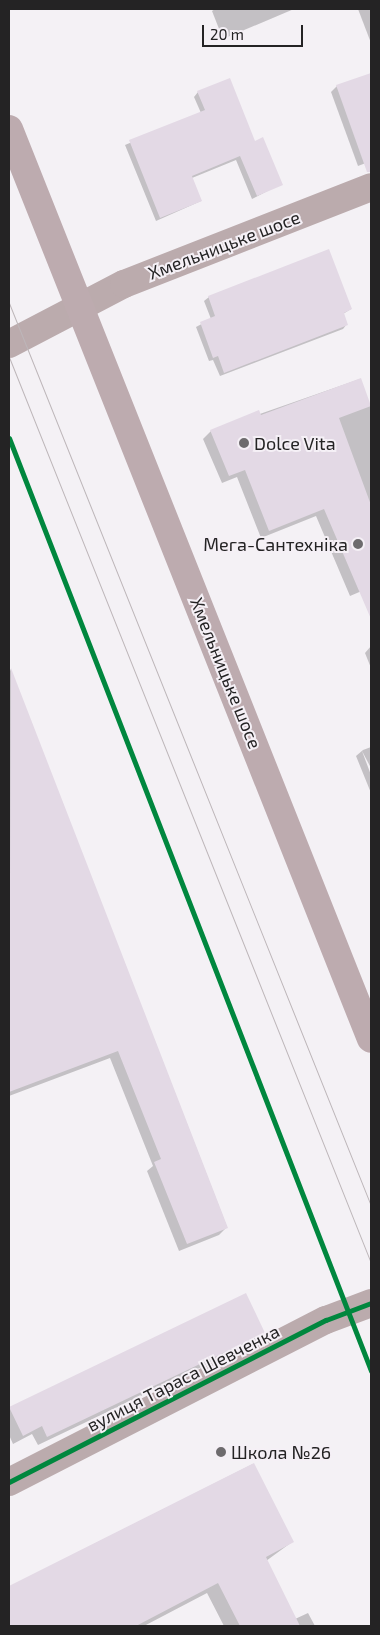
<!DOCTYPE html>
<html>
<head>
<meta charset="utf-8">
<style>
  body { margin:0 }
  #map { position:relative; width:380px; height:1635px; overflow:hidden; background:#f4f1f5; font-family:"Exo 2",sans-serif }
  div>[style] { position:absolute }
  .shadow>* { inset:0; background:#0003 }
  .building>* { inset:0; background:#e3d9e5 }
  .minor>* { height:28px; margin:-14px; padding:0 14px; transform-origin:14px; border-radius:14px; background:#bbabad }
  .major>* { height:28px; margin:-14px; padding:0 14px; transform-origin:14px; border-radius:14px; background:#bdabaf }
  .tram>* { height:1px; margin:-0.5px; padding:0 0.5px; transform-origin:0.5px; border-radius:0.5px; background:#bdb6b9 }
  .cycleway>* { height:5px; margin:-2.5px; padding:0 2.5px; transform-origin:2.5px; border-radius:2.5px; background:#00873e }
  .dots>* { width:14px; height:14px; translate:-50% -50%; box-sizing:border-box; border:2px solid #f5f0f6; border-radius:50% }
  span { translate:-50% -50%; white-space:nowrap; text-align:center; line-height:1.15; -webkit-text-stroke:4px #f5f0f6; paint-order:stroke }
  .street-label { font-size:18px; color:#242324 }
  .poi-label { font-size:18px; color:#242324 }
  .left { translate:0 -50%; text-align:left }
  .right { translate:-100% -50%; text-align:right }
  .frame { position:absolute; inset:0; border:10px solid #242324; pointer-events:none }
  .scale { position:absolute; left:202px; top:25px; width:101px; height:22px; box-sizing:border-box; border:2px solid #242324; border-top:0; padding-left:6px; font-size:15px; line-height:18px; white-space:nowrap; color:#242324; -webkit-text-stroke:4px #f5f0f6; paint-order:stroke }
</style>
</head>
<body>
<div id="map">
  <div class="shadow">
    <i style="clip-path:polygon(215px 9px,294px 9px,223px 39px,212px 11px)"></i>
    <i style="clip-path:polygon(358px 9px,371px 9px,371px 43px)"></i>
    <i style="clip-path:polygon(371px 74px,371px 161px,358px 166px,331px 92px,337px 86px)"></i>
    <i style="clip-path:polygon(198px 92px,254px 142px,281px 184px,252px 199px,236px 160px,192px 178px,201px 201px,156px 221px,125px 145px,201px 113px,194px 97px)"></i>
    <i style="clip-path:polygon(209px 297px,351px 309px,343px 314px,347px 324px,343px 329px,220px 376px,213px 360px,209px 361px,196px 327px,211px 319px,204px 301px)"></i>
    <i style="clip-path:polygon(360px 379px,371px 409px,371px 587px,350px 596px,316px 516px,261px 538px,237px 477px,222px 483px,203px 439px,211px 431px)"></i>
    <i style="clip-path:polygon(371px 646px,371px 668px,365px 653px)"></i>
    <i style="clip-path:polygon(9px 666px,227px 1227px,219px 1235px,179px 1251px,147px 1171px,153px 1166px,110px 1058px,9px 1096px)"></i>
    <i style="clip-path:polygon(371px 747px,371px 768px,362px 751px,371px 775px,371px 793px,356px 756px,363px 750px)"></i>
    <i style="clip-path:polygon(245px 1295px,263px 1333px,254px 1342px,38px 1445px,32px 1434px,13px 1444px,9px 1435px,9px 1408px)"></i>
    <i style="clip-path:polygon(253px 1464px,292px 1542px,266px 1561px,295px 1619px,308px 1613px,315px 1626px,224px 1626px,207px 1593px,144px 1626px,9px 1626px,9px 1587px)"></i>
  </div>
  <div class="building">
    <i style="clip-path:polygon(371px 73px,371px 172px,367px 172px,336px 85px)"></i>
    <i style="clip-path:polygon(230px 78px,255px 141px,263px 137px,283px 185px,257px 196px,240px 156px,192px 176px,202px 201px,160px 218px,129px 140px,205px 110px,197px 91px)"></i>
    <i style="clip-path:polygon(329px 249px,352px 309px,344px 313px,348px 325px,224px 373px,218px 356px,213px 358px,200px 322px,215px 316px,208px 296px)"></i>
    <i style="clip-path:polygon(361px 378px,371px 406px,339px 418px,371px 505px,371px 619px,324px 509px,269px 531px,245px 470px,229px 476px,210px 430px,259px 410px,261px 415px)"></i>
    <i style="clip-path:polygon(11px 668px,228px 1228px,187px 1244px,154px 1162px,161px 1159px,118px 1051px,9px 1092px)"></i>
    <i style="clip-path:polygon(246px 1293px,265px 1333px,47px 1437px,42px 1426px,23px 1436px,9px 1407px)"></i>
    <i style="clip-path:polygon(254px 1463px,294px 1542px,266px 1557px,300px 1626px,240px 1626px,218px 1583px,136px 1626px,9px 1626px,9px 1586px)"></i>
  </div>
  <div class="minor">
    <i style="left:9px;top:344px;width:130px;rotate:-27.6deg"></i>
    <i style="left:124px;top:284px;width:265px;rotate:-21.4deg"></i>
    <i style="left:9px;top:1482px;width:356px;rotate:-27.1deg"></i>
    <i style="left:326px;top:1320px;width:48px;rotate:-20.7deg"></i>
  </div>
  <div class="major">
    <i style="left:9px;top:129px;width:979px;rotate:68.31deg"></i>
  </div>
  <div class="tram">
    <i style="left:9px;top:303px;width:973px;rotate:68.15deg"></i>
    <i style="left:9px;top:357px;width:976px;rotate:68.22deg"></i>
  </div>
  <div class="cycleway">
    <i style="left:9px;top:438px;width:1001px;rotate:68.79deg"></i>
    <i style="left:9px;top:1482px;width:356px;rotate:-27.1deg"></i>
    <i style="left:326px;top:1320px;width:48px;rotate:-20.7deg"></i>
  </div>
  <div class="dots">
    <i style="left:244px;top:443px;background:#6d6b6d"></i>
    <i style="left:358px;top:544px;background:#6d6b6d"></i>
    <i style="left:221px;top:1452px;background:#6d6b6d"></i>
  </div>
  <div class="street-label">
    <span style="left:224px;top:245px;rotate:-21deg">Хмельницьке шосе</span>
    <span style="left:226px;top:673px;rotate:68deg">Хмельницьке шосе</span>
    <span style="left:183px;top:1378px;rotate:-27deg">вулиця Тараса Шевченка</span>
  </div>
  <div class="poi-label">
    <span class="left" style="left:254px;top:443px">Dolce Vita</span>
    <span class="right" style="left:348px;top:544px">Мега-Сантехніка</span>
    <span class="left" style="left:231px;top:1452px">Школа №26</span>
  </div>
  <div class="frame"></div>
  <div class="scale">20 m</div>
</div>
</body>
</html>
